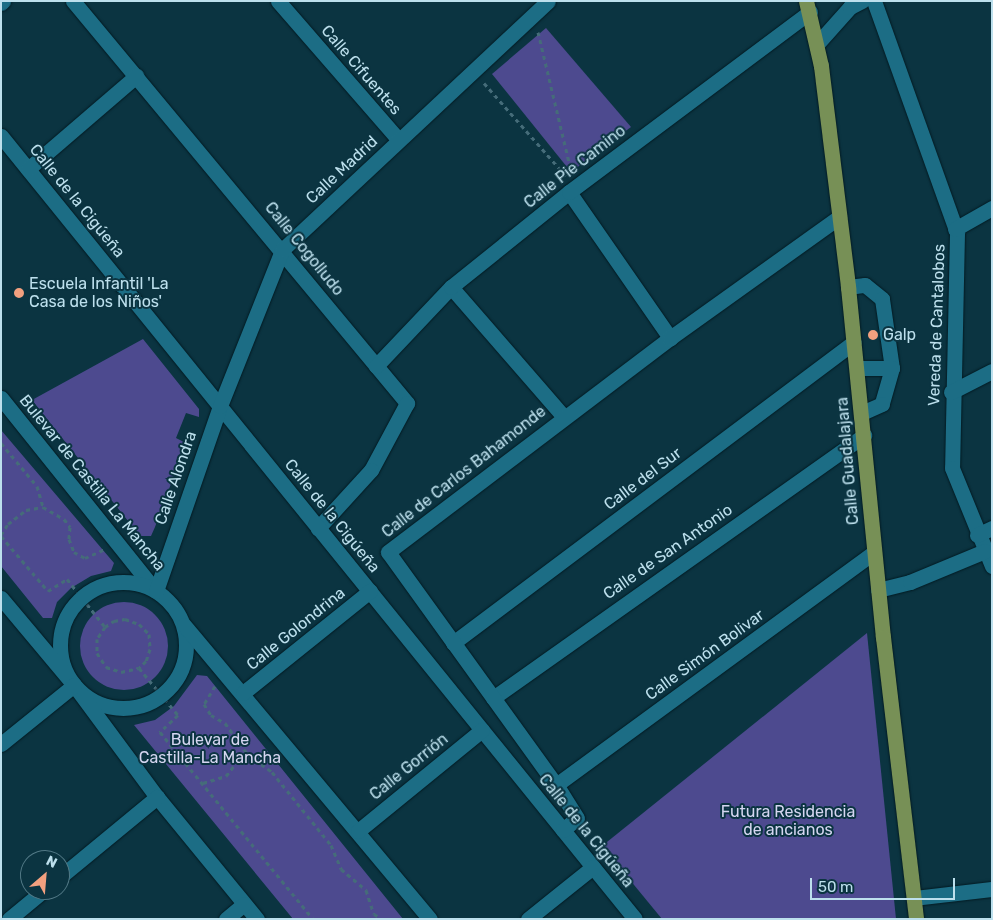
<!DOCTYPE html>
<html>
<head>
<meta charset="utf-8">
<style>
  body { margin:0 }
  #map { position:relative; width:993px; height:920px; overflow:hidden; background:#0b3441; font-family:Rubik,sans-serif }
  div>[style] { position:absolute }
  .green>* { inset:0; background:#4d4a8f }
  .round { border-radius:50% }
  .path>* { height:3px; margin-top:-1.5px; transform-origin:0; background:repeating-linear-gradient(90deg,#456c79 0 4px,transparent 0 8px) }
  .roads { filter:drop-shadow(0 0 1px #031a22) drop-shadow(0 0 1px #031a22) }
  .minor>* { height:15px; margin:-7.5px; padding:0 7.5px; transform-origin:7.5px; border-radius:7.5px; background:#1c6d85 }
  .minor>.ring { margin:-7.5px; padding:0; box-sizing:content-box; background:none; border:15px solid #1c6d85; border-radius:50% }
  .major>* { height:15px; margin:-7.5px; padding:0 7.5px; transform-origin:7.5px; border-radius:7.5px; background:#779056 }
  .dots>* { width:14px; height:14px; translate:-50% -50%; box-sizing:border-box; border:2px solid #0b3441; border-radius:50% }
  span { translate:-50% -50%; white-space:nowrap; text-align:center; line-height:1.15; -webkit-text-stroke:4px #0b3441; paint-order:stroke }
  .street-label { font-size:16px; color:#bde0ed }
  .poi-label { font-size:16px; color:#bde0ed }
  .left { translate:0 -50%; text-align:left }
  .park-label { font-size:16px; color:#d5d6f1 }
  .frame { position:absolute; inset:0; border:2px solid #bde0ed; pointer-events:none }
  .north { position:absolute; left:20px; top:850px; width:50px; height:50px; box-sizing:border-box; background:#0b3441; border:1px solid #527986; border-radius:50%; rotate:27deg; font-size:14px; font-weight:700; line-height:20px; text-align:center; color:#bde0ed }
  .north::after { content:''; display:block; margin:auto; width:18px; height:22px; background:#f2a07f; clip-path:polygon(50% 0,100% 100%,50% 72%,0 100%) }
  .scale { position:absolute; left:810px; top:878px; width:145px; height:22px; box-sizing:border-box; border:2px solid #bde0ed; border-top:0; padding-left:6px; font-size:15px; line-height:18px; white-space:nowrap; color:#bde0ed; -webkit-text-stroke:4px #0b3441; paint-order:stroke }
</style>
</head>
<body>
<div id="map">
  <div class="green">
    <i style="clip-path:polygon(546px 28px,631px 127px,571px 172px,492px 74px)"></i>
    <i style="clip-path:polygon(143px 339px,199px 409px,199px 417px,186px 413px,176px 438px,186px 443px,155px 527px,151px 536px,140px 536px,32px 400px)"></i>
    <i style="clip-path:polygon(1px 430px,114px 563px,111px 571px,91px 576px,71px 588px,57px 602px,52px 618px,43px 618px,1px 566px)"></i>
    <i class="round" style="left:80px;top:602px;width:88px;height:88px"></i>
    <i style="clip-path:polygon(867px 633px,896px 919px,662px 919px,602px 846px)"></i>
    <i style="clip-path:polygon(197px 675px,207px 676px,403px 919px,293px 919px,134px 725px,155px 720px,174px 706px)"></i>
  </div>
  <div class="path">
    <i style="left:538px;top:32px;width:143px;rotate:76.6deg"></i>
    <i style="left:484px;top:83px;width:124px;rotate:48.6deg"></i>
    <i style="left:1px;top:443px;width:56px;rotate:50.1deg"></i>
    <i style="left:37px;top:486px;width:22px;rotate:74deg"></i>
    <i style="left:43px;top:507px;width:24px;rotate:30deg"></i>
    <i style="left:64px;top:519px;width:10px;rotate:53deg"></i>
    <i style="left:70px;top:527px;width:12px;rotate:95deg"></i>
    <i style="left:69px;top:539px;width:14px;rotate:69deg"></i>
    <i style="left:74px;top:552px;width:13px;rotate:29deg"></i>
    <i style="left:85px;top:558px;width:20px;rotate:-24deg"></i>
    <i style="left:1px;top:535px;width:13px;rotate:-58deg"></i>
    <i style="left:8px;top:524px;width:23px;rotate:-38deg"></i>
    <i style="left:26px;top:510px;width:17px;rotate:-10deg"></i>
    <i style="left:1px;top:536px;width:72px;rotate:49.5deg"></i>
    <i style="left:48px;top:591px;width:22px;rotate:-32deg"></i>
    <i style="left:67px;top:579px;width:61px;rotate:51.6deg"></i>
    <i style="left:105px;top:627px;width:14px;rotate:124deg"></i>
    <i style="left:97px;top:639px;width:14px;rotate:90deg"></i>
    <i style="left:97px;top:653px;width:17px;rotate:57deg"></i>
    <i style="left:106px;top:667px;width:16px;rotate:18deg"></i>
    <i style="left:121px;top:672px;width:18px;rotate:-13deg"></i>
    <i style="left:139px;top:668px;width:61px;rotate:50.3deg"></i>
    <i style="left:178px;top:715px;width:25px;rotate:137deg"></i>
    <i style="left:160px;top:732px;width:242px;rotate:50.7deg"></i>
    <i style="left:105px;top:627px;width:11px;rotate:-34deg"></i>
    <i style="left:114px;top:621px;width:11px;rotate:-10deg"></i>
    <i style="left:125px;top:619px;width:15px;rotate:20deg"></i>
    <i style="left:139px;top:624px;width:14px;rotate:45deg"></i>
    <i style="left:149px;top:634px;width:15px;rotate:86deg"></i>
    <i style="left:150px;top:649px;width:13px;rotate:108deg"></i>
    <i style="left:146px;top:661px;width:10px;rotate:135deg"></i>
    <i style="left:215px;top:686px;width:21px;rotate:121deg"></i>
    <i style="left:204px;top:704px;width:13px;rotate:58deg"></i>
    <i style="left:211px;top:715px;width:16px;rotate:30deg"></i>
    <i style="left:225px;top:723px;width:39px;rotate:54deg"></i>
    <i style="left:248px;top:755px;width:29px;rotate:35deg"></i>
    <i style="left:272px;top:772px;width:94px;rotate:51.1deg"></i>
    <i style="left:331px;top:845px;width:26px;rotate:67deg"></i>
    <i style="left:341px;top:869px;width:33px;rotate:40deg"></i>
    <i style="left:366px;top:890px;width:25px;rotate:72deg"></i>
    <i style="left:374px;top:914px;width:9px;rotate:32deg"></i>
    <i style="left:203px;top:783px;width:24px;rotate:-17deg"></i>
    <i style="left:226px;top:776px;width:31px;rotate:-52deg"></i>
  </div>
  <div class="roads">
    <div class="minor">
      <i style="left:73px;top:1px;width:523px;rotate:50.28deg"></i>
      <i style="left:407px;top:403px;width:76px;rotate:118.2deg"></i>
      <i style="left:371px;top:470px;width:79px;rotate:132.4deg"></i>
      <i style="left:278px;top:1px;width:184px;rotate:49deg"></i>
      <i style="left:874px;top:1px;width:246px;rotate:70.3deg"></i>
      <i style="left:957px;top:233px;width:235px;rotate:91.2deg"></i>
      <i style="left:952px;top:468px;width:106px;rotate:67.8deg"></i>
      <i style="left:1px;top:3px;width:3px;rotate:-45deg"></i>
      <i style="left:817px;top:44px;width:50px;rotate:-48.3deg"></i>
      <i style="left:850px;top:7px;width:13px;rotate:-27deg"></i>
      <i style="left:1px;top:136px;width:1007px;rotate:51deg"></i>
      <i style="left:28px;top:169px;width:143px;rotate:-40.7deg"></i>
      <i style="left:569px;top:192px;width:178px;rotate:55.3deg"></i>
      <i style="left:955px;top:229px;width:43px;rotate:-29.6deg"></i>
      <i style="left:451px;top:287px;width:172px;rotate:49deg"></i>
      <i style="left:848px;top:287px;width:17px;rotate:-7deg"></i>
      <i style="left:865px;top:285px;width:22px;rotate:39deg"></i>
      <i style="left:882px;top:299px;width:70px;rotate:81.8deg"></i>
      <i style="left:892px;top:368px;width:37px;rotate:106deg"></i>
      <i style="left:882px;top:404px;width:22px;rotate:156deg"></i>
      <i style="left:376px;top:366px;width:109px;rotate:-46.5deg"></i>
      <i style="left:451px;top:287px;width:151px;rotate:-38.8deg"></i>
      <i style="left:569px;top:192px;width:301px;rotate:-36.8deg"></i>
      <i style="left:857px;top:368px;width:35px"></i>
      <i style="left:951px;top:392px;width:46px;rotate:-27.1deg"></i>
      <i style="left:1px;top:398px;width:246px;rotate:51.3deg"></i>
      <i style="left:977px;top:535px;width:17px;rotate:-25deg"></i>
      <i class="ring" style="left:60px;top:582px;width:111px;height:111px"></i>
      <i style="left:878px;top:590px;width:33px;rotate:-14deg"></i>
      <i style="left:910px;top:582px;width:81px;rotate:-22.5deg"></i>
      <i style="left:156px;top:591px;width:196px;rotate:-70.9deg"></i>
      <i style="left:220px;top:406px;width:168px;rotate:-68.3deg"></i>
      <i style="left:282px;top:250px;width:364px;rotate:-43.1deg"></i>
      <i style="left:1px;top:598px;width:114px;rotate:50deg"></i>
      <i style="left:74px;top:685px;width:139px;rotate:53.5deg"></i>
      <i style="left:157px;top:797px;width:158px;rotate:50.7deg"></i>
      <i style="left:184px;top:625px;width:383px;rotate:50.1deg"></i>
      <i style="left:453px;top:643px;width:501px;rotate:-36.89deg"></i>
      <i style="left:243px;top:693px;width:163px;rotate:-38.8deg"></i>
      <i style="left:493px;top:698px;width:455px;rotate:-35.3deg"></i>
      <i style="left:1px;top:744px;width:94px;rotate:-38.9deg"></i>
      <i style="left:556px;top:785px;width:394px;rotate:-36.2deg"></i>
      <i style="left:563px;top:830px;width:18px;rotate:-41deg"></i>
      <i style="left:577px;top:818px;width:39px;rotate:-122deg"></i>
      <i style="left:556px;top:785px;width:287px;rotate:-125.8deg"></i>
      <i style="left:388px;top:552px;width:354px;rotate:-37.2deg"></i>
      <i style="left:670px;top:338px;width:208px;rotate:-35.6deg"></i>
      <i style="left:358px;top:831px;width:160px;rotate:-39.2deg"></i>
      <i style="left:60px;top:877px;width:126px;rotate:-39.5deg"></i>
      <i style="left:914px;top:898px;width:79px;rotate:-6.6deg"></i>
      <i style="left:9px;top:919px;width:45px;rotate:-39.6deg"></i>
      <i style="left:226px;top:919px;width:23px;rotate:-40deg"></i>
      <i style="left:528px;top:919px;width:83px;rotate:-38.7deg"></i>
    </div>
    <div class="major">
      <i style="left:806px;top:1px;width:67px;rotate:77deg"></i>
      <i style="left:821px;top:66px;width:223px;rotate:83deg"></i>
      <i style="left:848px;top:287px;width:352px;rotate:84.3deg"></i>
      <i style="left:883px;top:637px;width:284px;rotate:83.3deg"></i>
    </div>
  </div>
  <div class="dots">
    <i style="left:19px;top:293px;background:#f2a07f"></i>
    <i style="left:873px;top:335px;background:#f2a07f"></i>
  </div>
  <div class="street-label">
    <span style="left:361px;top:70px;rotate:49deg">Calle Cifuentes</span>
    <span style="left:575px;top:167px;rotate:-38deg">Calle Pie Camino</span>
    <span style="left:342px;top:170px;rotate:-43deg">Calle Madrid</span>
    <span style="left:77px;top:201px;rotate:51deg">Calle de la Cigúeña</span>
    <span style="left:304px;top:249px;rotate:51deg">Calle Cogolludo</span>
    <span style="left:937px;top:325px;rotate:-88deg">Vereda de Cantalobos</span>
    <span style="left:848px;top:461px;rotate:-95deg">Calle Guadalajara</span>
    <span style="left:464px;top:472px;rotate:-38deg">Calle de Carlos Bahamonde</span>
    <span style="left:176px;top:478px;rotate:-71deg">Calle Alondra</span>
    <span style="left:643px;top:479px;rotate:-37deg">Calle del Sur</span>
    <span style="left:92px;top:483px;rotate:51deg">Bulevar de Castilla La Mancha</span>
    <span style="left:332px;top:516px;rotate:51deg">Calle de la Cigúeña</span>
    <span style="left:668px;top:552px;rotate:-35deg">Calle de San Antonio</span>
    <span style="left:296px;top:629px;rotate:-39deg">Calle Golondrina</span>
    <span style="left:705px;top:655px;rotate:-36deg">Calle Simón Bolivar</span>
    <span style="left:409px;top:767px;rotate:-39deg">Calle Gorrión</span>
    <span style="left:586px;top:831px;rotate:51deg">Calle de la Cigúeña</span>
  </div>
  <div class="poi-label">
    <span class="left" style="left:29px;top:293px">Escuela Infantil 'La<br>Casa de los Niños'</span>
    <span class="left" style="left:883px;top:335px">Galp</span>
  </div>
  <div class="park-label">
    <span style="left:210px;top:749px">Bulevar de<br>Castilla-La Mancha</span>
    <span style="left:788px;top:821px">Futura Residencia<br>de ancianos</span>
  </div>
  <div class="frame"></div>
  <div class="north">N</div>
  <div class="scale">50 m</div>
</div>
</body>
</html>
